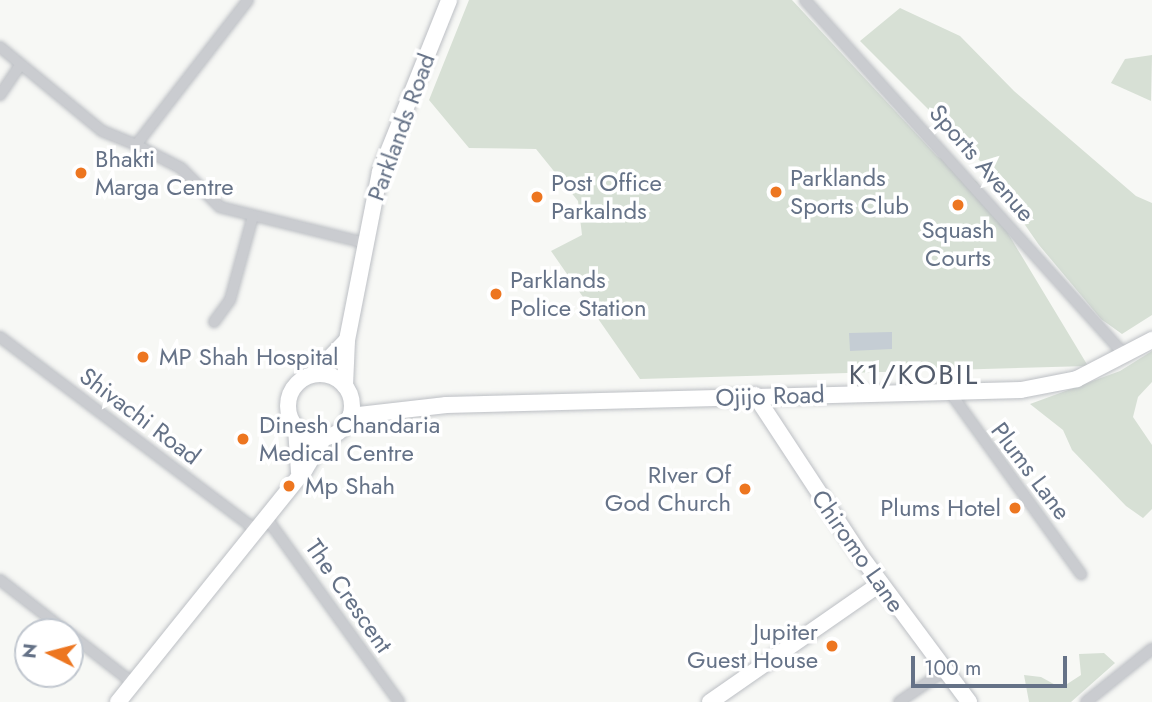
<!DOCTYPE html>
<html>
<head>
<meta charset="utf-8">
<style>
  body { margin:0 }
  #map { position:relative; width:1152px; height:702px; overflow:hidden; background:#f7f8f5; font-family:Jost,sans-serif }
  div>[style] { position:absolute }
  .green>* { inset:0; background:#d7e0d5 }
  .water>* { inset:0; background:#c5cdd4 }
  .roads { filter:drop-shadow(0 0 2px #bcbfc4) drop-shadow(0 0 2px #bcbfc4) }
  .street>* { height:10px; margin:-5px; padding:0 5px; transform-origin:5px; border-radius:5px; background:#caccd0 }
  .secondary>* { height:16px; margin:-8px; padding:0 8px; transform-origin:8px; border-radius:8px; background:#fff }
  .secondary>.ring { margin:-8px; padding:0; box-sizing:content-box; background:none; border:16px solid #fff; border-radius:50% }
  .dots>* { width:19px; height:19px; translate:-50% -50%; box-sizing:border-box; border:4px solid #fff; border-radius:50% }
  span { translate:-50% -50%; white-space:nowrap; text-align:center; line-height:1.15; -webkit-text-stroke:7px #fff; paint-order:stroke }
  .street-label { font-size:24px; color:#657287 }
  .poi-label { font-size:24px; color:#657287 }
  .left { translate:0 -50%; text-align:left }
  .right { translate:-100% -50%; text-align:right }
  .quarter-label { font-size:28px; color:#535c6c; letter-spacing:2px }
  .north { position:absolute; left:14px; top:618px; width:70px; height:70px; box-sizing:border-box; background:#fff; border:2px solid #c1c7cf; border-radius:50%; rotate:276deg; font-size:19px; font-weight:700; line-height:28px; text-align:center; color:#657287 }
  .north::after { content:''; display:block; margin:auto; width:24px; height:32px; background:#ed7620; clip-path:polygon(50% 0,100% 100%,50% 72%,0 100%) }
  .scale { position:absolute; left:911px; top:656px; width:156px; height:32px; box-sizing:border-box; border:4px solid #657287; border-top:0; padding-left:9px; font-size:21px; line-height:24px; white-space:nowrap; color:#657287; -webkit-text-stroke:5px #fff; paint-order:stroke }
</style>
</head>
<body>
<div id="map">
  <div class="green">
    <i style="clip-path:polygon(469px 0,792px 0,937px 156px,977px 182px,1088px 366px,640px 379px,551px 251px,582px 235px,578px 201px,536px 149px,469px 148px,429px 100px)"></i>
    <i style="clip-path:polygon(900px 8px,960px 36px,1014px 91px,1136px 196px,1152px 203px,1152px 315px,1122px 334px,1101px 319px,1039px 245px,981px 162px,860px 41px)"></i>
    <i style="clip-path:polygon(1152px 55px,1151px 101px,1111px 83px,1125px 59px)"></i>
    <i style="clip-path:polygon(1152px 351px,1152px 382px,1138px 397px,1133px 417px,1152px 445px,1152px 509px,1143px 518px,1126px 506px,1072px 450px,1063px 430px,1030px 404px,1120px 371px)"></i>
    <i style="clip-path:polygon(1104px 653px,1115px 663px,1071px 702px,1029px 702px,1024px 675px,1041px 677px,1061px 688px,1081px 675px,1079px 654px)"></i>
  </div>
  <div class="water">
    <i style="clip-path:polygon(892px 332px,892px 349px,850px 351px,849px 333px)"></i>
  </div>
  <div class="roads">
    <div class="street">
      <i style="left:805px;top:0;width:478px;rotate:48deg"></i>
      <i style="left:0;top:47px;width:132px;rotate:39.5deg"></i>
      <i style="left:102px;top:131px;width:37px;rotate:22deg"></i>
      <i style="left:136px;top:145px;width:183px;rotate:-52.3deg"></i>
      <i style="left:0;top:95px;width:36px;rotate:-56deg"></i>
      <i style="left:136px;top:145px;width:51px;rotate:27.1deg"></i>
      <i style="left:181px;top:168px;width:55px;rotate:45deg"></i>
      <i style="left:220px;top:207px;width:149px;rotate:13.9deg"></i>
      <i style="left:214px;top:322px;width:27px;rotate:-54deg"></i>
      <i style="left:230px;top:300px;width:87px;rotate:-74.7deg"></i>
      <i style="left:0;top:337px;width:319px;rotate:37deg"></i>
      <i style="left:949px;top:391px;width:226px;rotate:54.2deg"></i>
      <i style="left:265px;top:516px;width:229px;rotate:54.2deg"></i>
      <i style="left:0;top:580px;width:85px;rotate:37.8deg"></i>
      <i style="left:70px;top:634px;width:80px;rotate:37.9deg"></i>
      <i style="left:899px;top:702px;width:55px;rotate:-34.6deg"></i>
      <i style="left:1086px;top:702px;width:85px;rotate:-38.8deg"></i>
    </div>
    <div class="secondary">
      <i style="left:314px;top:374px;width:47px;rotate:-45.9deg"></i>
      <i class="ring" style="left:288px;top:374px;width:48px;height:48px"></i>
      <i style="left:345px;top:386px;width:46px;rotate:-87.5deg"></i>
      <i style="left:347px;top:340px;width:171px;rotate:-78.9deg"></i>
      <i style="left:380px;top:172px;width:185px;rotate:-68.1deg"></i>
      <i style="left:755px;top:395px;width:191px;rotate:56.7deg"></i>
      <i style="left:860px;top:555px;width:183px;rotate:53.4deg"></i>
      <i style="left:350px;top:416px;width:97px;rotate:-6.5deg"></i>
      <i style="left:446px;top:405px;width:575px;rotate:-1.49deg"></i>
      <i style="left:1021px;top:390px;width:57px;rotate:-11.1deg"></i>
      <i style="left:1077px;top:379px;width:85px;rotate:-27.5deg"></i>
      <i style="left:296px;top:428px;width:44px;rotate:86.1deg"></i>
      <i style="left:118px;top:702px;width:297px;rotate:-51.2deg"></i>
      <i style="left:304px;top:471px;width:39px;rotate:-59deg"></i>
      <i style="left:710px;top:702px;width:208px;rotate:-34.8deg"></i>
    </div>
  </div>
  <div class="dots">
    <i style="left:81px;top:173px;background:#ed7620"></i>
    <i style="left:776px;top:192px;background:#ed7620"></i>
    <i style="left:537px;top:197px;background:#ed7620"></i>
    <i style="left:958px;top:205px;background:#ed7620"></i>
    <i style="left:496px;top:294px;background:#ed7620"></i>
    <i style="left:143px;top:357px;background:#ed7620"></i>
    <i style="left:243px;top:439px;background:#ed7620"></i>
    <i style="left:289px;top:486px;background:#ed7620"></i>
    <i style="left:745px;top:489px;background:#ed7620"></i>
    <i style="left:1015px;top:508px;background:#ed7620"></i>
    <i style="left:832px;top:646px;background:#ed7620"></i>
  </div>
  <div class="street-label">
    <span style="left:401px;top:127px;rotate:-70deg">Parklands Road</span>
    <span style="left:982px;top:163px;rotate:49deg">Sports Avenue</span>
    <span style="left:770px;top:396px;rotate:-2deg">Ojijo Road</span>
    <span style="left:140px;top:416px;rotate:37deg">Shivachi Road</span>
    <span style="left:1031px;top:471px;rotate:53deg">Plums Lane</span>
    <span style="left:858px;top:551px;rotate:55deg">Chiromo Lane</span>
    <span style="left:349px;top:596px;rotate:55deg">The Crescent</span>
  </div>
  <div class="poi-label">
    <span class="left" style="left:95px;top:173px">Bhakti<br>Marga Centre</span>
    <span class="left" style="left:790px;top:192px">Parklands<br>Sports Club</span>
    <span class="left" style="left:551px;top:197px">Post Office<br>Parkalnds</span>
    <span style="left:958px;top:244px">Squash<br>Courts</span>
    <span class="left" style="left:510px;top:294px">Parklands<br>Police Station</span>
    <span class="left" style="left:159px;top:357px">MP Shah Hospital</span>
    <span class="left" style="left:259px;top:439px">Dinesh Chandaria<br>Medical Centre</span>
    <span class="right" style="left:731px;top:489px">RIver Of<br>God Church</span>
    <span class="left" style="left:305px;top:486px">Mp Shah</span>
    <span class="right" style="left:1001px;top:508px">Plums Hotel</span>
    <span class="right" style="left:818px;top:646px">Jupiter<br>Guest House</span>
  </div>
  <div class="quarter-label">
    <span style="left:914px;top:375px">K1/KOBIL</span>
  </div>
  <div class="north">N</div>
  <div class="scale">100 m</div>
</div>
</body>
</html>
